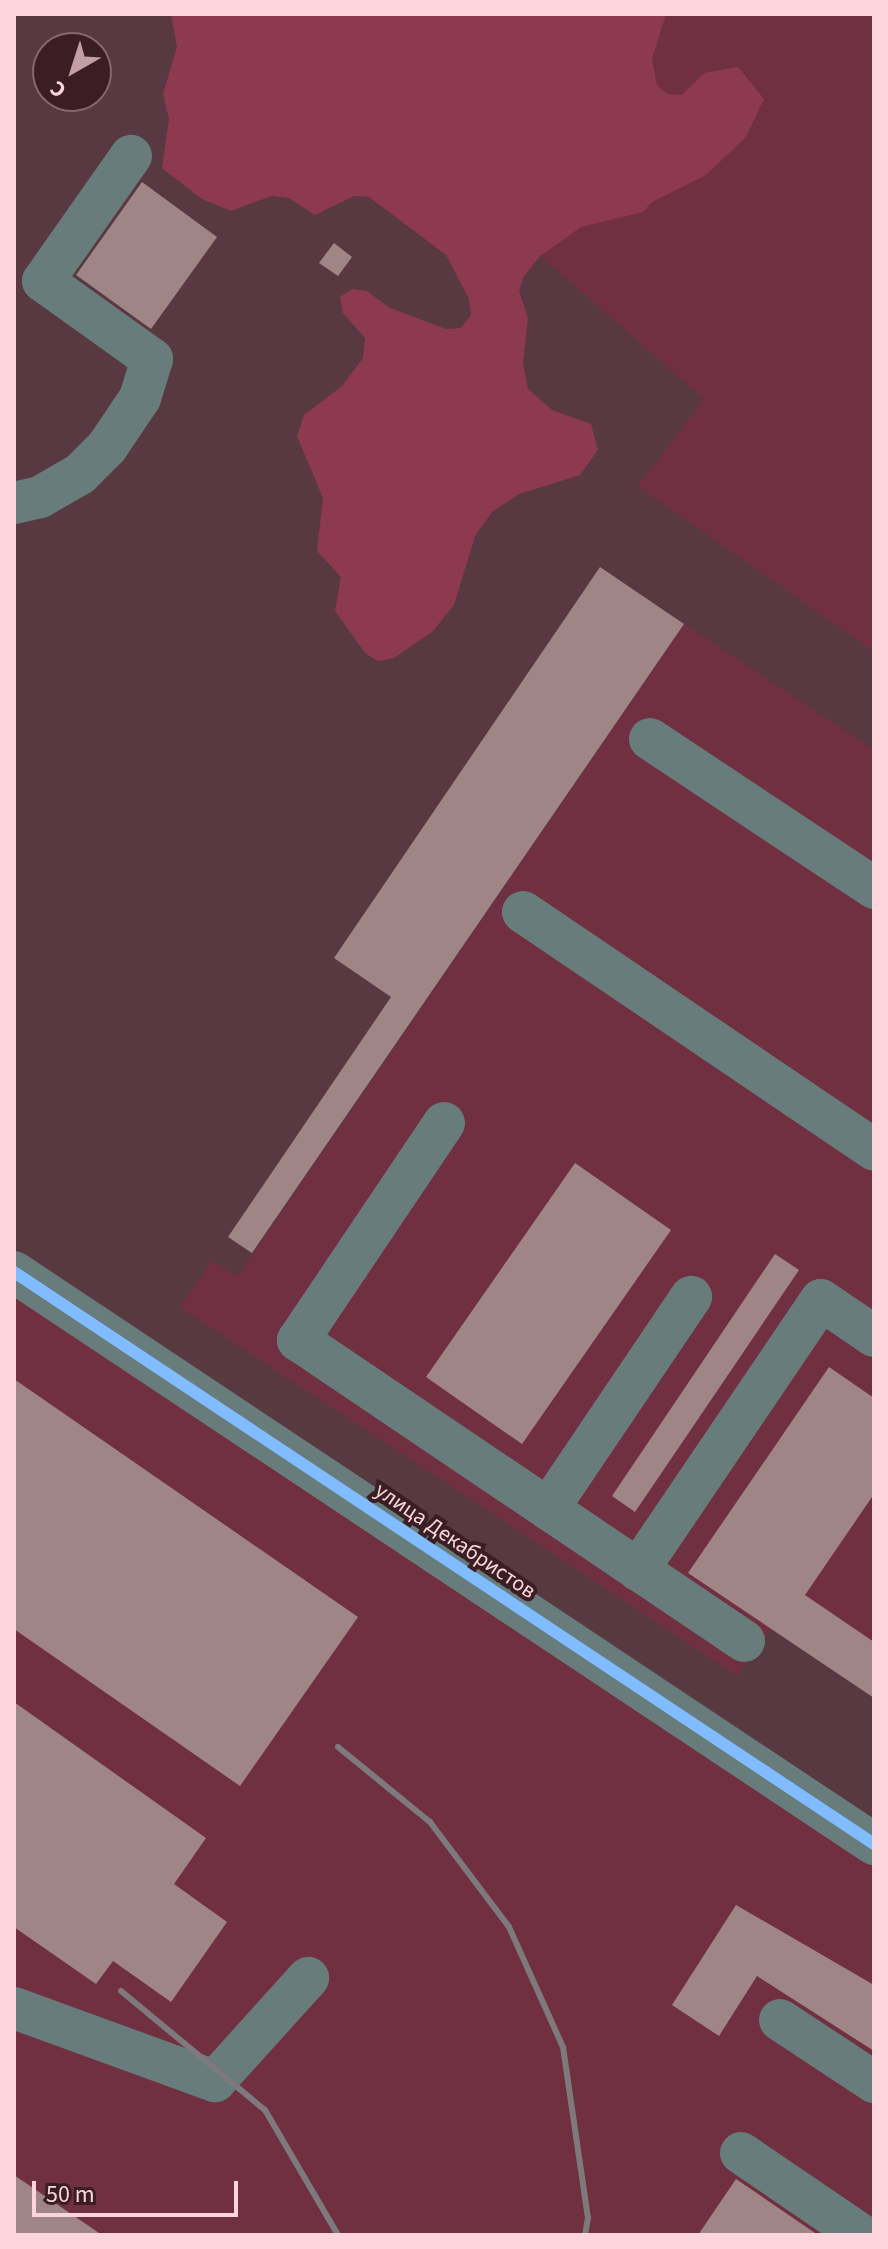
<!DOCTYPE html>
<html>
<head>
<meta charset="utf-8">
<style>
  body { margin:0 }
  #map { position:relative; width:888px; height:2249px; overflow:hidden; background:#593941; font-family:"Source Sans 3",sans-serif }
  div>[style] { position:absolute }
  .built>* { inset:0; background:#703041 }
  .green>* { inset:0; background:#8d394f }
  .building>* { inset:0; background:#a08587 }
  .minor>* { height:42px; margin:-21px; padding:0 21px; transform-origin:21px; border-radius:21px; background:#677c7b }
  .rail>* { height:6px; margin:-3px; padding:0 3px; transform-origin:3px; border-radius:3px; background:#7e797c }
  .cycleway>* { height:12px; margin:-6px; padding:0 6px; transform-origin:6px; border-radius:6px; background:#80bcff }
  span { translate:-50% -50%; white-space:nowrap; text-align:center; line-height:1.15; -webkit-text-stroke:8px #3a1e24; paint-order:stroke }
  .street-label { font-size:22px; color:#fbd5db }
  .frame { position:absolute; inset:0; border:16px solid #fbd5db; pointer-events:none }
  .north { position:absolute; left:32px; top:32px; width:80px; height:80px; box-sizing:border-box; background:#3a1e24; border:2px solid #87676d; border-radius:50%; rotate:219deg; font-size:22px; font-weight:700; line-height:32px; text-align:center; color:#fbd5db }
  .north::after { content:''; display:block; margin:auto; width:28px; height:36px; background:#c29ea5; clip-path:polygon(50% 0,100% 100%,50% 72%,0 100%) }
  .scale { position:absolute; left:32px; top:2181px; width:206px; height:36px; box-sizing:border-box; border:4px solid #fbd5db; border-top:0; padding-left:10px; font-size:24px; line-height:28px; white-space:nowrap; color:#fbd5db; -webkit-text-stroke:6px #3a1e24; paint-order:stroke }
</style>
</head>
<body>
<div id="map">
  <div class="built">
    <i style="clip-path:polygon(264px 14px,874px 14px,874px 652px,638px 486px,704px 399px)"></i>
    <i style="clip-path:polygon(684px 624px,874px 750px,874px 1698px,772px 1628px,737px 1676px,180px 1307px,212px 1261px,238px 1276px)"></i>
    <i style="clip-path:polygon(14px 1293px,874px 1859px,874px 2235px,14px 2235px)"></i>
  </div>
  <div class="green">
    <i style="clip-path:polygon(171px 14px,666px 14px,652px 59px,657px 85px,667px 94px,682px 95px,704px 73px,738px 67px,764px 99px,746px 137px,706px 175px,652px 202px,643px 212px,581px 227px,540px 256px,524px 276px,519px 291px,528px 318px,523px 363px,528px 389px,552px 410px,591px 424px,598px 450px,580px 475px,519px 494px,492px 512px,475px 536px,454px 605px,433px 631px,394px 658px,378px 661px,365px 653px,335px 611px,341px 577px,317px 551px,323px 498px,297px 436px,304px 415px,342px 386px,363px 358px,365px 338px,343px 313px,340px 297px,352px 289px,367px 291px,390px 308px,446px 329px,461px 328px,471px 315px,469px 299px,446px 255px,369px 197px,354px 196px,315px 215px,289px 198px,272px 196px,231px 211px,202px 199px,162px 168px,169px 119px,163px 94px,177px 47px)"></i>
  </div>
  <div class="building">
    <i style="clip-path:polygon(142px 182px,217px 237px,151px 329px,76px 275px)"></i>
    <i style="clip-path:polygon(334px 243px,352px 257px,338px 276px,319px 263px)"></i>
    <i style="clip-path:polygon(600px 567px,684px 624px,252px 1253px,228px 1237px,391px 997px,334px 958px)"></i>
    <i style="clip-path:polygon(575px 1163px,671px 1230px,522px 1444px,426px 1377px)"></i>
    <i style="clip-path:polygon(775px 1254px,799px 1270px,635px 1512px,612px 1496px)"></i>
    <i style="clip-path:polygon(829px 1367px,874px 1398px,874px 1494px,805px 1595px,874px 1642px,874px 1698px,688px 1573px)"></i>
    <i style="clip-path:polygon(14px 1379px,358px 1617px,240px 1786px,14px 1629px)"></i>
    <i style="clip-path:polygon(14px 1702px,206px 1838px,174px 1884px,227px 1922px,171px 2002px,113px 1961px,96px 1984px,14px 1927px)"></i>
    <i style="clip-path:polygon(736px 1905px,874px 1985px,874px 2051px,757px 1976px,719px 2036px,672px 2005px)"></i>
    <i style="clip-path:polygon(14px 2175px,102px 2235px,14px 2235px)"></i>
    <i style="clip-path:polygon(736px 2179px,818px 2235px,698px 2235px)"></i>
  </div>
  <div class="minor">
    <i style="left:14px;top:503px;width:27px;rotate:-13deg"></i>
    <i style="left:40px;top:497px;width:46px;rotate:-29.9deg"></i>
    <i style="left:80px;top:474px;width:38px;rotate:-45deg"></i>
    <i style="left:107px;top:447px;width:59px;rotate:-56deg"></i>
    <i style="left:140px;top:398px;width:41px;rotate:-72.9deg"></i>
    <i style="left:152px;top:359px;width:134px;rotate:-144.4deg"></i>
    <i style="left:43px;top:281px;width:153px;rotate:-54.9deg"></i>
    <i style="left:650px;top:739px;width:269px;rotate:33.6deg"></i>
    <i style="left:523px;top:912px;width:424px;rotate:34.1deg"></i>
    <i style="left:444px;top:1123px;width:262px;rotate:123.9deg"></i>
    <i style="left:298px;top:1340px;width:538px;rotate:34.01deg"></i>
    <i style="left:14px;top:1272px;width:1033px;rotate:33.63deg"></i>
    <i style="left:548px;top:1509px;width:256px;rotate:-56deg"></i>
    <i style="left:638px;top:1570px;width:326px;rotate:-55.9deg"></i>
    <i style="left:821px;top:1300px;width:64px;rotate:34.2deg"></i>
    <i style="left:14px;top:2008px;width:214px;rotate:20deg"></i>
    <i style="left:215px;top:2081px;width:139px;rotate:-47.9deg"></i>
    <i style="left:780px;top:2020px;width:113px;rotate:33.4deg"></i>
    <i style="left:741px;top:2153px;width:145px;rotate:34.3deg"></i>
  </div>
  <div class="rail">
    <i style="left:338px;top:1747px;width:119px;rotate:39.2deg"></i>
    <i style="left:430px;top:1822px;width:131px;rotate:53deg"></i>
    <i style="left:509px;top:1927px;width:132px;rotate:65.8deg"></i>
    <i style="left:563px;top:2047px;width:173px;rotate:81.7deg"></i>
    <i style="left:588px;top:2218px;width:17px;rotate:100deg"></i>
    <i style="left:121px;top:1991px;width:187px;rotate:39.6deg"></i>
    <i style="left:265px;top:2110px;width:145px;rotate:59.7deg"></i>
  </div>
  <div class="cycleway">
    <i style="left:14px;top:1272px;width:1033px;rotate:33.63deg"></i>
  </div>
  <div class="street-label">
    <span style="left:455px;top:1541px;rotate:34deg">улица Декабристов</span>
  </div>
  <div class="frame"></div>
  <div class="north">С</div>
  <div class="scale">50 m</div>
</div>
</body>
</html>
